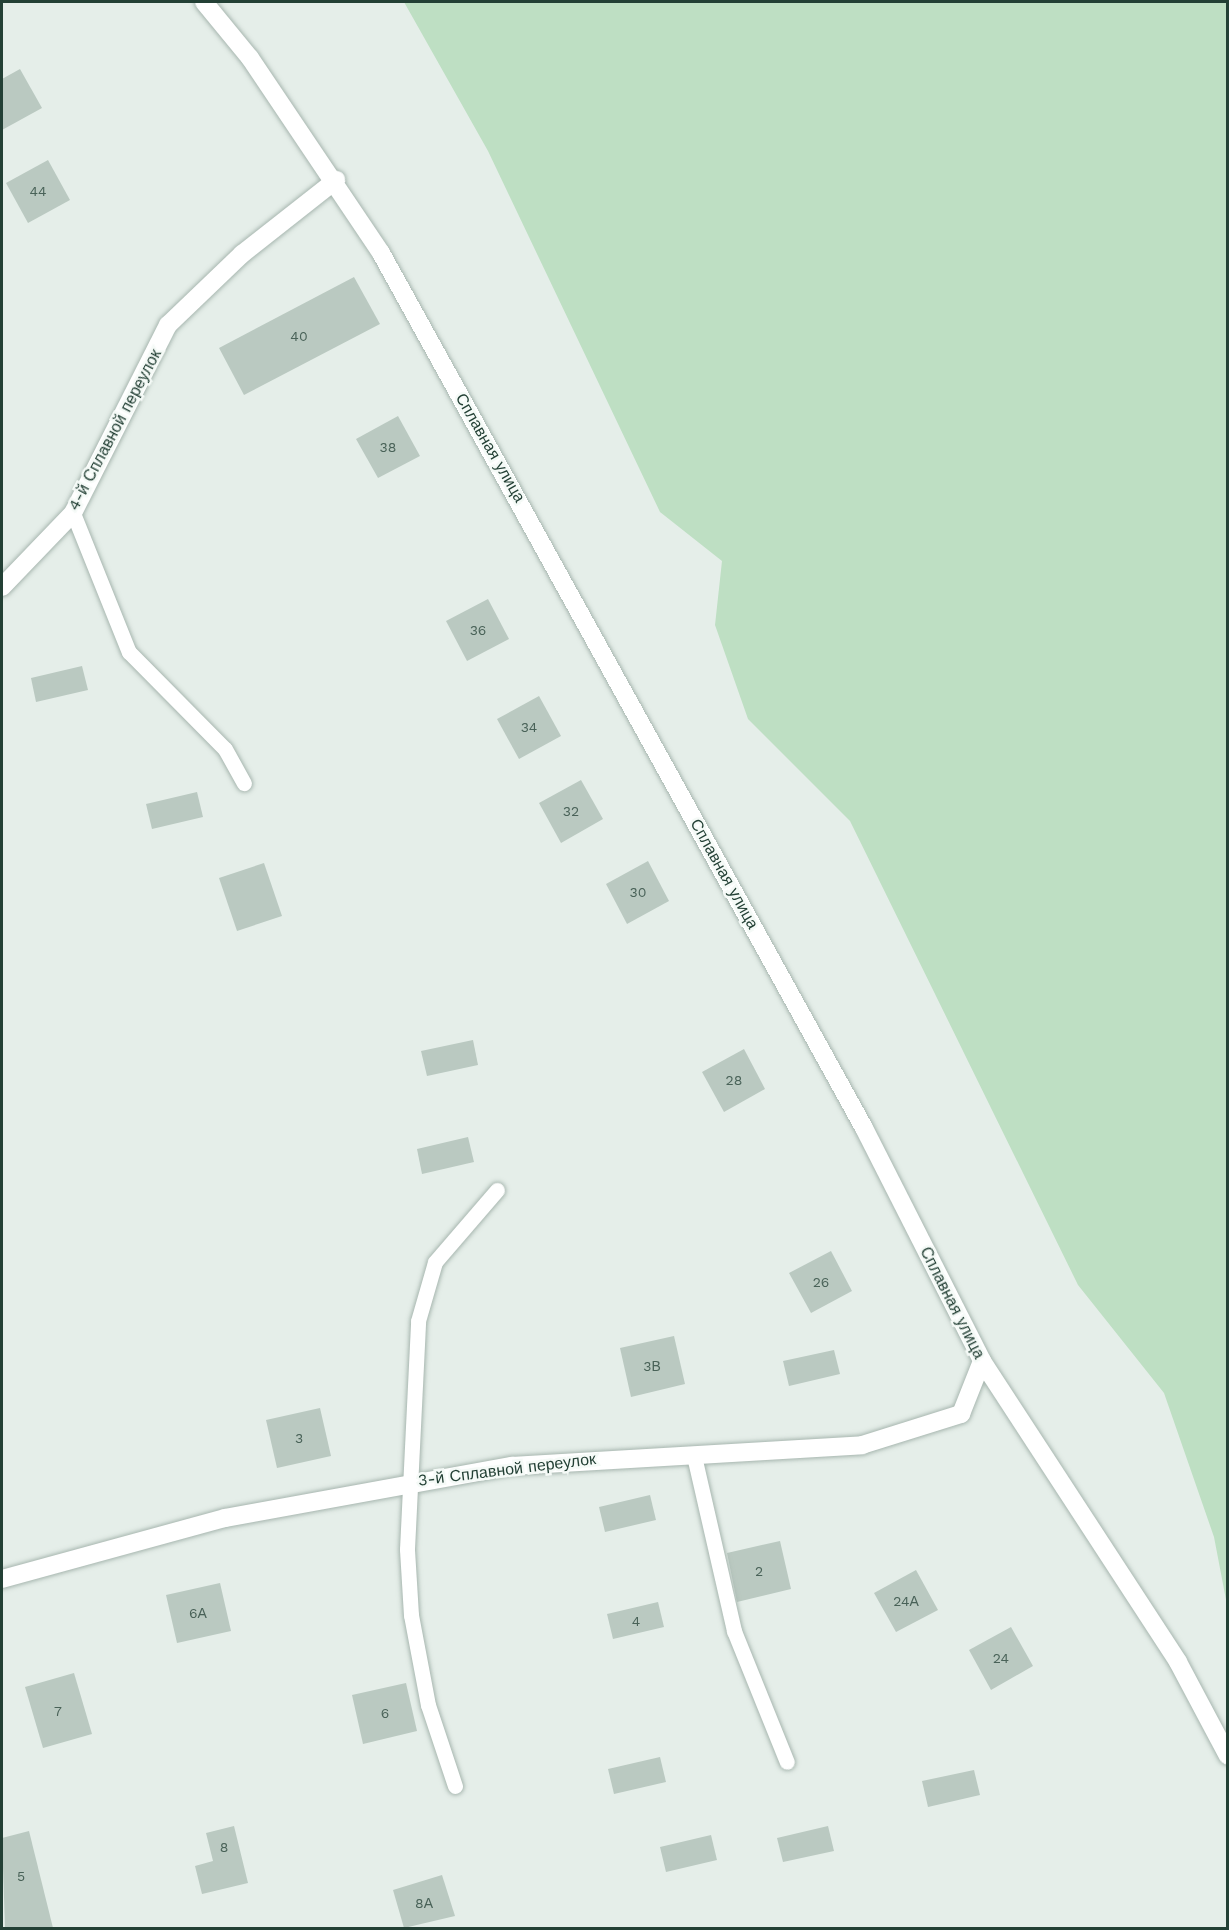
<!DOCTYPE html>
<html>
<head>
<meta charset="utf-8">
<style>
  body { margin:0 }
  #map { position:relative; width:1229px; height:1930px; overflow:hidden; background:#e5eee9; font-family:"Work Sans",sans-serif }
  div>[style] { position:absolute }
  .green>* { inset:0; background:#bedfc3 }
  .building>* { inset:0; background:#bac9c1 }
  .roads { filter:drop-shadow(0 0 2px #a7b6af) drop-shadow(0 0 2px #a7b6af) }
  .service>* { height:15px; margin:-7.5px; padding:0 7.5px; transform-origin:7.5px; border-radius:7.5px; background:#fff }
  .minor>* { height:18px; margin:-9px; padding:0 9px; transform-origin:9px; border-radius:9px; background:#fff }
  span { translate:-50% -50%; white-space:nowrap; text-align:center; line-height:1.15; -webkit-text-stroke:5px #f5faf7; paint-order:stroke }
  .number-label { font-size:14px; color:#496258 }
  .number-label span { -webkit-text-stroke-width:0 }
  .street-label { font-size:16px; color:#234035 }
  .frame { position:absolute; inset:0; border:3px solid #234035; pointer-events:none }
</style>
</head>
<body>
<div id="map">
  <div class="green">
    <i style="clip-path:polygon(404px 2px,1227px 2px,1227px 1605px,1214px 1537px,1164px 1393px,1078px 1285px,850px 821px,748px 719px,715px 625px,722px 561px,660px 512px,488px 151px)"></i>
  </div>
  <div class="building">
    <i style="clip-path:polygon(20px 69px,42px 108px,2px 130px,2px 79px)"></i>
    <i style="clip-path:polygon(48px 160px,70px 200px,28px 223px,6px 183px)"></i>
    <i style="clip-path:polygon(354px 277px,380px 324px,244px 395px,219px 348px)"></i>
    <i style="clip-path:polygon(398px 416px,420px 456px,378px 478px,356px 439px)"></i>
    <i style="clip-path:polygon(488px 599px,509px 639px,467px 661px,446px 621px)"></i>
    <i style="clip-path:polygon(82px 666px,88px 690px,36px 702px,31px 678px)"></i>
    <i style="clip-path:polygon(539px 696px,561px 736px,519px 759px,497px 719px)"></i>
    <i style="clip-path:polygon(581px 780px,603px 819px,561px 843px,539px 803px)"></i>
    <i style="clip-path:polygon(197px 792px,203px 817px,152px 829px,146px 804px)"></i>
    <i style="clip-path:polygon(648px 861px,669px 901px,627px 924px,606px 884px)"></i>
    <i style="clip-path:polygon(264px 863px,282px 916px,237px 931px,219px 878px)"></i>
    <i style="clip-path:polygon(473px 1040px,478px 1065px,427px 1076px,421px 1051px)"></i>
    <i style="clip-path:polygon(744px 1049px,765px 1089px,724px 1112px,702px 1072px)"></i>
    <i style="clip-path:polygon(468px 1137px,474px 1162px,422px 1174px,417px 1149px)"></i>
    <i style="clip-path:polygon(831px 1251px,852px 1291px,811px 1313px,789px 1273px)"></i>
    <i style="clip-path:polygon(674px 1336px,685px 1384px,631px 1397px,620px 1348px)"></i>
    <i style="clip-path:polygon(834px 1350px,840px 1374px,789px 1386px,783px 1361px)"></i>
    <i style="clip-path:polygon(320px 1408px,331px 1456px,277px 1468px,266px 1420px)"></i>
    <i style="clip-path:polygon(650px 1495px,656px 1520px,605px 1532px,599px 1507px)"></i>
    <i style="clip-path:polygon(780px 1541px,791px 1589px,737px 1602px,727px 1553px)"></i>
    <i style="clip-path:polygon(916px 1570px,938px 1610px,896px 1632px,874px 1593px)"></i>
    <i style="clip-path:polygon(220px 1583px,231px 1631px,177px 1643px,166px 1595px)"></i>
    <i style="clip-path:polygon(658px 1602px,664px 1627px,613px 1639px,607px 1614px)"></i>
    <i style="clip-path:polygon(1011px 1627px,1033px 1666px,991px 1690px,969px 1650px)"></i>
    <i style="clip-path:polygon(74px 1673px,92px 1734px,43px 1748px,25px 1687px)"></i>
    <i style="clip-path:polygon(406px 1683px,417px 1731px,363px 1744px,352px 1695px)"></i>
    <i style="clip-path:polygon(660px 1757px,666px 1782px,614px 1794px,608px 1769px)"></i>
    <i style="clip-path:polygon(974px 1770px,980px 1795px,928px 1807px,922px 1781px)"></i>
    <i style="clip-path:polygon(234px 1826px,248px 1883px,202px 1894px,195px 1866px,213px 1861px,206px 1833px)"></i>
    <i style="clip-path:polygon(828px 1826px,834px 1851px,783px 1862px,777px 1838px)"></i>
    <i style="clip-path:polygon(29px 1831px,53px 1928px,5px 1928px,2px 1838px)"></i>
    <i style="clip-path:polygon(711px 1835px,717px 1860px,666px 1872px,660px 1847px)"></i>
    <i style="clip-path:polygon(442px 1875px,455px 1916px,404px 1928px,393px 1890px)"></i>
  </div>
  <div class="roads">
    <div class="service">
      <i style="left:73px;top:513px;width:150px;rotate:68.1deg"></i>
      <i style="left:129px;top:652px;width:136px;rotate:45.3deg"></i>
      <i style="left:225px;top:749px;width:39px;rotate:61deg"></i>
      <i style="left:694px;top:1456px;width:180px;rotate:77.1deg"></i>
      <i style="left:734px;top:1631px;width:141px;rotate:68deg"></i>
      <i style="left:455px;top:1786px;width:85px;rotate:-108.4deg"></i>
      <i style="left:428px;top:1705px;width:92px;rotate:-100.7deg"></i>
      <i style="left:411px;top:1615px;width:66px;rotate:-93.5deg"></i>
      <i style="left:407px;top:1549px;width:228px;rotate:-87.2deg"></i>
      <i style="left:418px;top:1321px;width:61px;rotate:-73.9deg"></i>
      <i style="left:435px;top:1262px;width:95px;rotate:-49.3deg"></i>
    </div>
    <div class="minor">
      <i style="left:204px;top:2px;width:72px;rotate:50.6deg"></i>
      <i style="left:250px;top:58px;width:235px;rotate:56.1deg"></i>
      <i style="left:381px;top:253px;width:999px;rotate:61.1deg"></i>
      <i style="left:864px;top:1128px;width:261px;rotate:63.1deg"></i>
      <i style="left:982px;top:1361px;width:359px;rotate:56.9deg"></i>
      <i style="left:1178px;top:1662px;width:106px;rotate:62deg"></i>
      <i style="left:2px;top:587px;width:103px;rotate:-46.2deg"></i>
      <i style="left:73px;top:513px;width:211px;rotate:-63.2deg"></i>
      <i style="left:168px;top:325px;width:103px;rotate:-43.8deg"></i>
      <i style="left:242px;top:254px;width:120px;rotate:-38.2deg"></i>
      <i style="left:2px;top:1579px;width:231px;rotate:-15.3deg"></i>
      <i style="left:225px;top:1518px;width:292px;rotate:-10.3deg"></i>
      <i style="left:512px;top:1466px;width:351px;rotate:-3.4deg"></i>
      <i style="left:862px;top:1445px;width:104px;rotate:-17.4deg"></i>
      <i style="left:961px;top:1414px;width:57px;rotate:-68.4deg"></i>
    </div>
  </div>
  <div class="number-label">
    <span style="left:38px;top:191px">44</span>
    <span style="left:299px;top:336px">40</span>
    <span style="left:388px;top:447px">38</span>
    <span style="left:478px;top:630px">36</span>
    <span style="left:529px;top:727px">34</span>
    <span style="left:571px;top:811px">32</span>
    <span style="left:638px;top:892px">30</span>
    <span style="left:734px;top:1080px">28</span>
    <span style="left:821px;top:1282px">26</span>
    <span style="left:652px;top:1366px">3В</span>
    <span style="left:299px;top:1438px">3</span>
    <span style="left:759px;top:1571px">2</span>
    <span style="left:906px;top:1601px">24А</span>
    <span style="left:198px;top:1613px">6А</span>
    <span style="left:636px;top:1621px">4</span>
    <span style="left:1001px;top:1658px">24</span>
    <span style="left:58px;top:1711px">7</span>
    <span style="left:385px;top:1713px">6</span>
    <span style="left:224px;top:1847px">8</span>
    <span style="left:21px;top:1876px">5</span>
    <span style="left:424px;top:1903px">8А</span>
  </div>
  <div class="street-label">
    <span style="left:115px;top:430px;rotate:-62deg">4-й Сплавной переулок</span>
    <span style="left:490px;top:448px;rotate:60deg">Сплавная улица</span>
    <span style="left:724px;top:874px;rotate:61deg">Сплавная улица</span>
    <span style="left:952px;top:1303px;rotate:63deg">Сплавная улица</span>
    <span style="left:507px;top:1470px;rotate:-7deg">3-й Сплавной переулок</span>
  </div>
  <div class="frame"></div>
</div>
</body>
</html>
